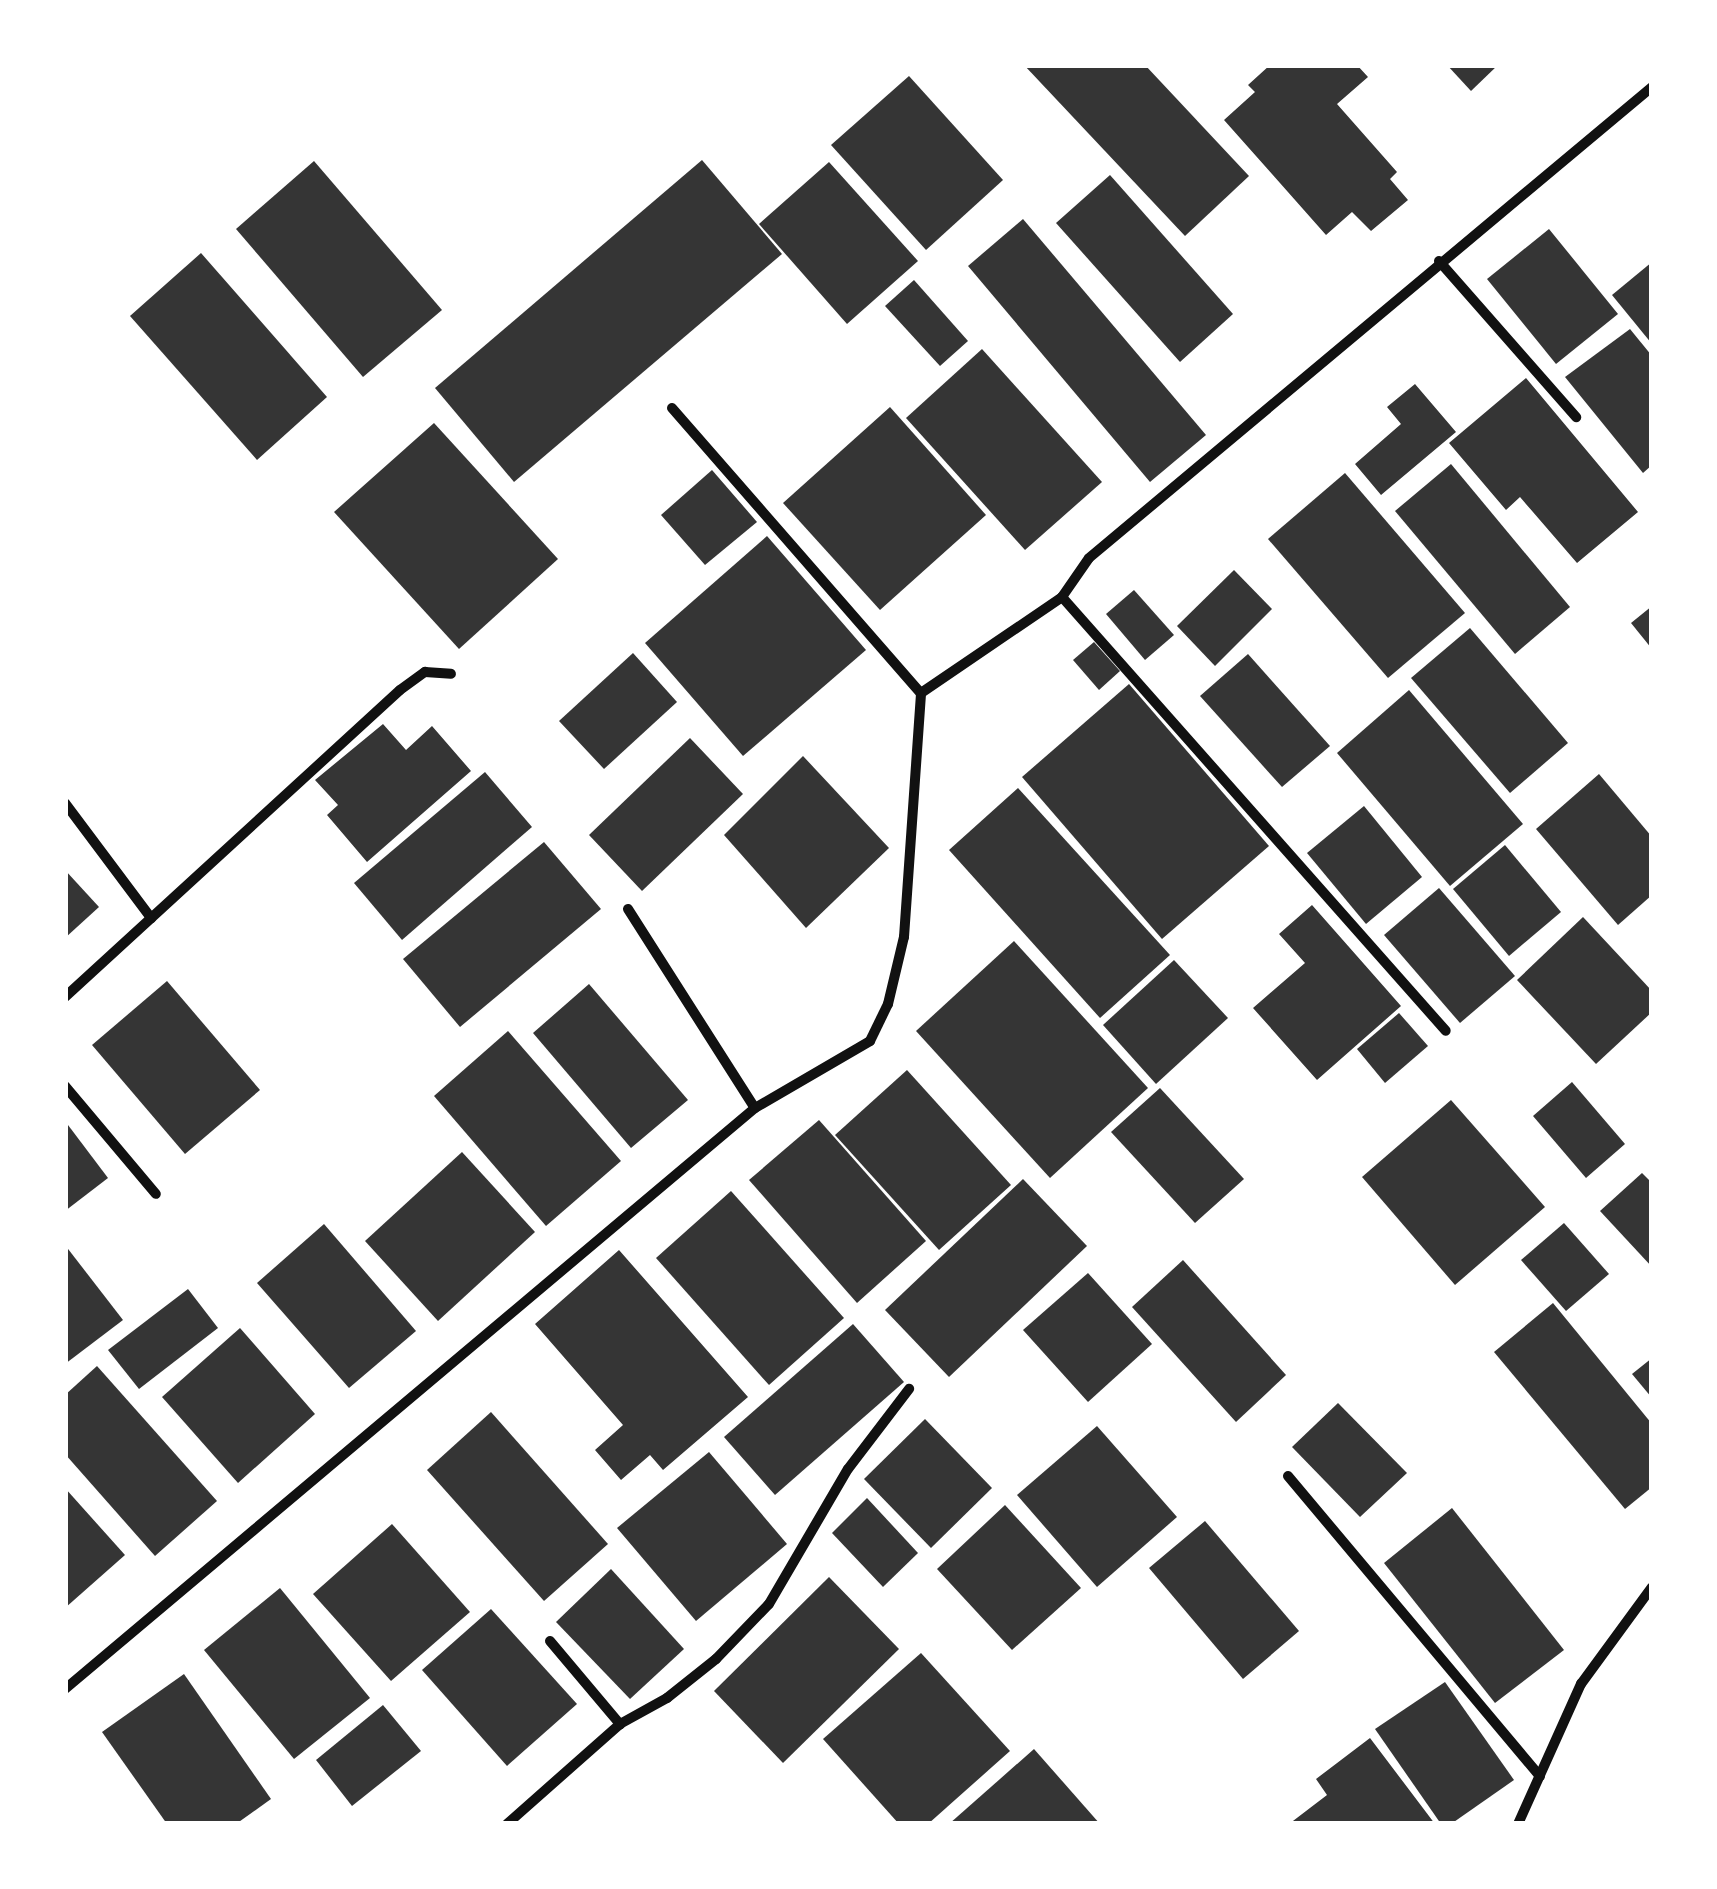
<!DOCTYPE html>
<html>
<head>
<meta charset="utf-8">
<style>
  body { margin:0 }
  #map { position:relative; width:1717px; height:1889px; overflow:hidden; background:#fff; font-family:"Fira Sans Condensed",sans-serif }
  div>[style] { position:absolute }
  .building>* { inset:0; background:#353535 }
  .minor>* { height:10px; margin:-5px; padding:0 5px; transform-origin:5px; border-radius:5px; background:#111 }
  span { translate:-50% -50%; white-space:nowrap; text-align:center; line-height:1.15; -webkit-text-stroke:8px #fff; paint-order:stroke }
  .frame { position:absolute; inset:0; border:68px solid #fff; pointer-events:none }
</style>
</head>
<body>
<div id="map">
  <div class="building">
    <i style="clip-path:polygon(1024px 65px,1145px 65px,1249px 176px,1185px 236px)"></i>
    <i style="clip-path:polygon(1270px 65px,1357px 65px,1368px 77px,1337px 104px,1397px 172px,1390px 179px,1408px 200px,1371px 231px,1352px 212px,1326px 235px,1224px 120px,1255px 92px,1248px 85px)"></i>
    <i style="clip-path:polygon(1447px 65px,1498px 65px,1471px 91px)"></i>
    <i style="clip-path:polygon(909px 76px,1003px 180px,926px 250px,831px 145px)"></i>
    <i style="clip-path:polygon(702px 160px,782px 254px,514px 482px,435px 388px)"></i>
    <i style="clip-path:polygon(314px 161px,442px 310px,363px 377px,236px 229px)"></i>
    <i style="clip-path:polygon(829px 162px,918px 261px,847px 324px,759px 224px)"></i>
    <i style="clip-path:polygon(1110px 175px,1233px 314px,1180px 362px,1056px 223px)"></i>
    <i style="clip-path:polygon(1023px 219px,1206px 435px,1150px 482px,968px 266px)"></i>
    <i style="clip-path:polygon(1549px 229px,1618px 314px,1556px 364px,1487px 279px)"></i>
    <i style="clip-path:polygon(201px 253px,327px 397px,257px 460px,130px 316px)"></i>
    <i style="clip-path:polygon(1652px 262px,1652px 344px,1612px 295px)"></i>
    <i style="clip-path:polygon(914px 280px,968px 341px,940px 366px,885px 306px)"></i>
    <i style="clip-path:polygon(1630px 329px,1652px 356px,1652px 465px,1643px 473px,1565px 377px)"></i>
    <i style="clip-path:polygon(982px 349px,1102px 482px,1025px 550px,906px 418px)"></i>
    <i style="clip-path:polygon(1526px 378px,1638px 512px,1577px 563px,1520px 497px,1506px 510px,1449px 443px)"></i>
    <i style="clip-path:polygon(1415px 384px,1456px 432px,1381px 495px,1355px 464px,1401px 424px,1387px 407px)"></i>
    <i style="clip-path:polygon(890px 407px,986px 515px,880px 610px,783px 503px)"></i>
    <i style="clip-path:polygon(434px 423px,558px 559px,459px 649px,334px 512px)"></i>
    <i style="clip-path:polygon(1451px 464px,1570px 607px,1515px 654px,1395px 511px)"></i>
    <i style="clip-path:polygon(712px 470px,757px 522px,705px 565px,661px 515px)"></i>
    <i style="clip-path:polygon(1345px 473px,1465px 613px,1388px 678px,1268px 539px)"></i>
    <i style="clip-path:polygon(767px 536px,866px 650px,743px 756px,645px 643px)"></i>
    <i style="clip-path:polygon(1234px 570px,1272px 609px,1215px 666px,1177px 626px)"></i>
    <i style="clip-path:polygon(1134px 590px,1174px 635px,1145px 660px,1106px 614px)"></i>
    <i style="clip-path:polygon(1652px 606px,1652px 649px,1631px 623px)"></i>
    <i style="clip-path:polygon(1470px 628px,1568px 743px,1510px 793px,1411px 678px)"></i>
    <i style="clip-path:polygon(1094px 642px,1120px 671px,1099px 690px,1073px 660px)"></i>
    <i style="clip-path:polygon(633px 653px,677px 702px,604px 769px,559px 721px)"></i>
    <i style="clip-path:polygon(1248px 654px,1330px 746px,1282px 787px,1200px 696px)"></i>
    <i style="clip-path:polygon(1129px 684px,1269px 846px,1162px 939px,1022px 777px)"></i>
    <i style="clip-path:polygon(1409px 690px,1523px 824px,1450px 886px,1337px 753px)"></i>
    <i style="clip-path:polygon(383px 724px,406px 750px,432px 726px,471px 771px,367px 862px,327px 815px,338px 805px,315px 780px)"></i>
    <i style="clip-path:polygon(690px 738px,743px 794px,642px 891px,589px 835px)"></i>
    <i style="clip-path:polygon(803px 756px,889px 848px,806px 928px,724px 835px)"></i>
    <i style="clip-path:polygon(485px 772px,532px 827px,402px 940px,354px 883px)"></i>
    <i style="clip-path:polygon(1599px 774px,1652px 837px,1652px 895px,1618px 925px,1536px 829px)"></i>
    <i style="clip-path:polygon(1018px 788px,1170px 955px,1100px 1018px,949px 850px)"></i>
    <i style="clip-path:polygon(1364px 806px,1422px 877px,1366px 924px,1307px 853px)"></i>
    <i style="clip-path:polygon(544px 842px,601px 909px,460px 1027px,403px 959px)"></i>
    <i style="clip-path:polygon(1505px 845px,1561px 912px,1509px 956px,1453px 889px)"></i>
    <i style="clip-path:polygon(65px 870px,99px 907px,65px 938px)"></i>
    <i style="clip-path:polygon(1439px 888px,1515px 976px,1460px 1023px,1384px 935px)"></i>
    <i style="clip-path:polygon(1312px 905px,1401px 1006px,1317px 1080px,1253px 1008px,1305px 963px,1279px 934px)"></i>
    <i style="clip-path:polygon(1583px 917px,1652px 991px,1652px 1012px,1596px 1064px,1517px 980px)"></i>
    <i style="clip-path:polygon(1014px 941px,1148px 1088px,1050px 1178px,916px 1031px)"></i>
    <i style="clip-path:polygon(1174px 960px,1228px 1018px,1156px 1084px,1103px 1025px)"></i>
    <i style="clip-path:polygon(167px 981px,260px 1090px,185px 1154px,92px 1045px)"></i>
    <i style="clip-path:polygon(589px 984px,688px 1100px,631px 1148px,533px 1033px)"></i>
    <i style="clip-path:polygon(1399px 1013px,1428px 1046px,1385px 1083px,1357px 1049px)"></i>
    <i style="clip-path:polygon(508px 1031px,621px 1161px,546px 1226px,434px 1096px)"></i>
    <i style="clip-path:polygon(907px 1070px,1011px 1185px,939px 1250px,835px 1135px)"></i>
    <i style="clip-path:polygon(1572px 1082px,1625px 1144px,1586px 1178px,1533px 1116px)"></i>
    <i style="clip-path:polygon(1160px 1088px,1244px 1179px,1195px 1223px,1111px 1132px)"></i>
    <i style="clip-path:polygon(1451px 1100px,1545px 1207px,1455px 1285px,1362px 1177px)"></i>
    <i style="clip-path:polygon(819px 1120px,926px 1241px,857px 1303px,749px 1180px)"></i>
    <i style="clip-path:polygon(65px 1121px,108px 1178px,65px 1211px)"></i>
    <i style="clip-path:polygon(462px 1152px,535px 1232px,438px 1321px,365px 1241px)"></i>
    <i style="clip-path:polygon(1642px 1173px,1652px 1183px,1652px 1267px,1600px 1211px)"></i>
    <i style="clip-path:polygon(1023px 1179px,1087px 1246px,949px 1377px,885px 1310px)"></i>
    <i style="clip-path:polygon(731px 1191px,844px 1318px,769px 1385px,656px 1258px)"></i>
    <i style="clip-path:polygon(1564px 1223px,1609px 1274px,1566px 1311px,1521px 1260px)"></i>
    <i style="clip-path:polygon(324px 1224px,416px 1331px,349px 1388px,257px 1283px)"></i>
    <i style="clip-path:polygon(65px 1245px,123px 1320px,65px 1364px)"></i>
    <i style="clip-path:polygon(619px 1250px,748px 1397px,663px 1470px,650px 1455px,621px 1480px,595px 1450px,623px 1425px,535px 1324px)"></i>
    <i style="clip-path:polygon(1183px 1260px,1286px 1375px,1236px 1422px,1132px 1307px)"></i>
    <i style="clip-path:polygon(1088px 1273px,1152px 1344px,1088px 1402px,1023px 1330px)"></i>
    <i style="clip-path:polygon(188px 1289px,218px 1328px,139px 1389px,108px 1350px)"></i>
    <i style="clip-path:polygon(1553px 1303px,1652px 1424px,1652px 1487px,1625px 1509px,1494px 1352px)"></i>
    <i style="clip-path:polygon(853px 1324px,904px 1382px,775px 1495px,724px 1437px)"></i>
    <i style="clip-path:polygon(240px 1328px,315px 1414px,238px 1483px,162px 1397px)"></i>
    <i style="clip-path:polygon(1652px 1358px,1652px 1398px,1632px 1374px)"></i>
    <i style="clip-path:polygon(97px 1366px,217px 1501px,155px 1556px,65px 1454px,65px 1395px)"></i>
    <i style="clip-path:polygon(1338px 1403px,1407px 1473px,1360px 1517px,1292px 1447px)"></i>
    <i style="clip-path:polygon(491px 1412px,608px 1544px,544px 1601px,427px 1470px)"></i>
    <i style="clip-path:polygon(925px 1419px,992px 1488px,931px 1548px,864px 1479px)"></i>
    <i style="clip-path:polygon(1097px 1426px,1177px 1517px,1097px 1587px,1017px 1495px)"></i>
    <i style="clip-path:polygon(709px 1452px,787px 1544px,696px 1621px,617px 1528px)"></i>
    <i style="clip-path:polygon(65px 1488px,125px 1555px,65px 1608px)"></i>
    <i style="clip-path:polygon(867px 1498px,918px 1553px,883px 1587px,832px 1533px)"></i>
    <i style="clip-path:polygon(1005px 1505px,1081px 1588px,1012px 1650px,937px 1569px)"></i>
    <i style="clip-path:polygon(1452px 1508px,1564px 1650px,1495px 1703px,1384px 1563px)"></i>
    <i style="clip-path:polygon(1205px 1521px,1299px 1631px,1243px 1679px,1149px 1568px)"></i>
    <i style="clip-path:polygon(392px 1524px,470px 1612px,391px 1681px,313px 1594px)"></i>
    <i style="clip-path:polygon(611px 1569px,684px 1649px,630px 1699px,556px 1622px)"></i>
    <i style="clip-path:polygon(829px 1577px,899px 1649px,783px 1763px,714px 1691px)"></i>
    <i style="clip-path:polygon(280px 1588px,370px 1698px,294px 1759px,204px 1650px)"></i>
    <i style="clip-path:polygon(491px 1609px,577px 1704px,507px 1766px,422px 1670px)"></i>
    <i style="clip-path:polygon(921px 1653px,1010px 1751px,928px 1824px,899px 1824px,823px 1739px)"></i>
    <i style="clip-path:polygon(184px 1674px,271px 1799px,236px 1824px,167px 1824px,102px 1732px)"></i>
    <i style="clip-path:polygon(1445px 1682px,1514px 1780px,1451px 1824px,1441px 1824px,1375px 1729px)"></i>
    <i style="clip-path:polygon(383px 1705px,421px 1751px,352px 1806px,316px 1760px)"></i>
    <i style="clip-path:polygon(1370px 1738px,1435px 1824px,1289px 1824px,1327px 1795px,1316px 1779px)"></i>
    <i style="clip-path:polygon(1034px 1749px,1100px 1824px,949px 1824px)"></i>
  </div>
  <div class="minor">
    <i style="left:1439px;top:261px;width:208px;rotate:48.7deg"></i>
    <i style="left:672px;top:408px;width:378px;rotate:48.9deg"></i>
    <i style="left:1062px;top:597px;width:579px;rotate:48.5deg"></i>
    <i style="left:65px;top:803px;width:144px;rotate:53.2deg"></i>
    <i style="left:628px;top:909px;width:236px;rotate:57.5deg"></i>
    <i style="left:65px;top:997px;width:454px;rotate:-42.5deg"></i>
    <i style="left:400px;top:690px;width:31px;rotate:-36deg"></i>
    <i style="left:425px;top:672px;width:26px;rotate:4deg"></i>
    <i style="left:65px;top:1086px;width:141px;rotate:49.9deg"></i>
    <i style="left:1288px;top:1476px;width:392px;rotate:50deg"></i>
    <i style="left:550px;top:1641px;width:109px;rotate:49.9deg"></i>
    <i style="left:65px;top:1689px;width:902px;rotate:-40.1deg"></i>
    <i style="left:755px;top:1108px;width:133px;rotate:-30.2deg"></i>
    <i style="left:870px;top:1041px;width:41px;rotate:-64.1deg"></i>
    <i style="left:888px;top:1004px;width:69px;rotate:-76.6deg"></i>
    <i style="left:904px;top:937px;width:245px;rotate:-86deg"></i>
    <i style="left:921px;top:693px;width:171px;rotate:-34.2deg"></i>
    <i style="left:1062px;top:597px;width:47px;rotate:-55.3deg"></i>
    <i style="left:1089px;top:558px;width:734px;rotate:-39.92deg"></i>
    <i style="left:507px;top:1824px;width:151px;rotate:-41.5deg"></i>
    <i style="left:620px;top:1724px;width:54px;rotate:-29deg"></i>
    <i style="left:667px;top:1698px;width:63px;rotate:-38.5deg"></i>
    <i style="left:716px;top:1659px;width:76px;rotate:-46.1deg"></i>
    <i style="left:769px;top:1604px;width:156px;rotate:-59.7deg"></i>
    <i style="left:848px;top:1469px;width:101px;rotate:-52.7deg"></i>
    <i style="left:1518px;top:1824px;width:154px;rotate:-65.8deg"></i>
    <i style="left:1581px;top:1684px;width:120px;rotate:-53.8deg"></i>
  </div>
  <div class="frame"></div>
</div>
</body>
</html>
